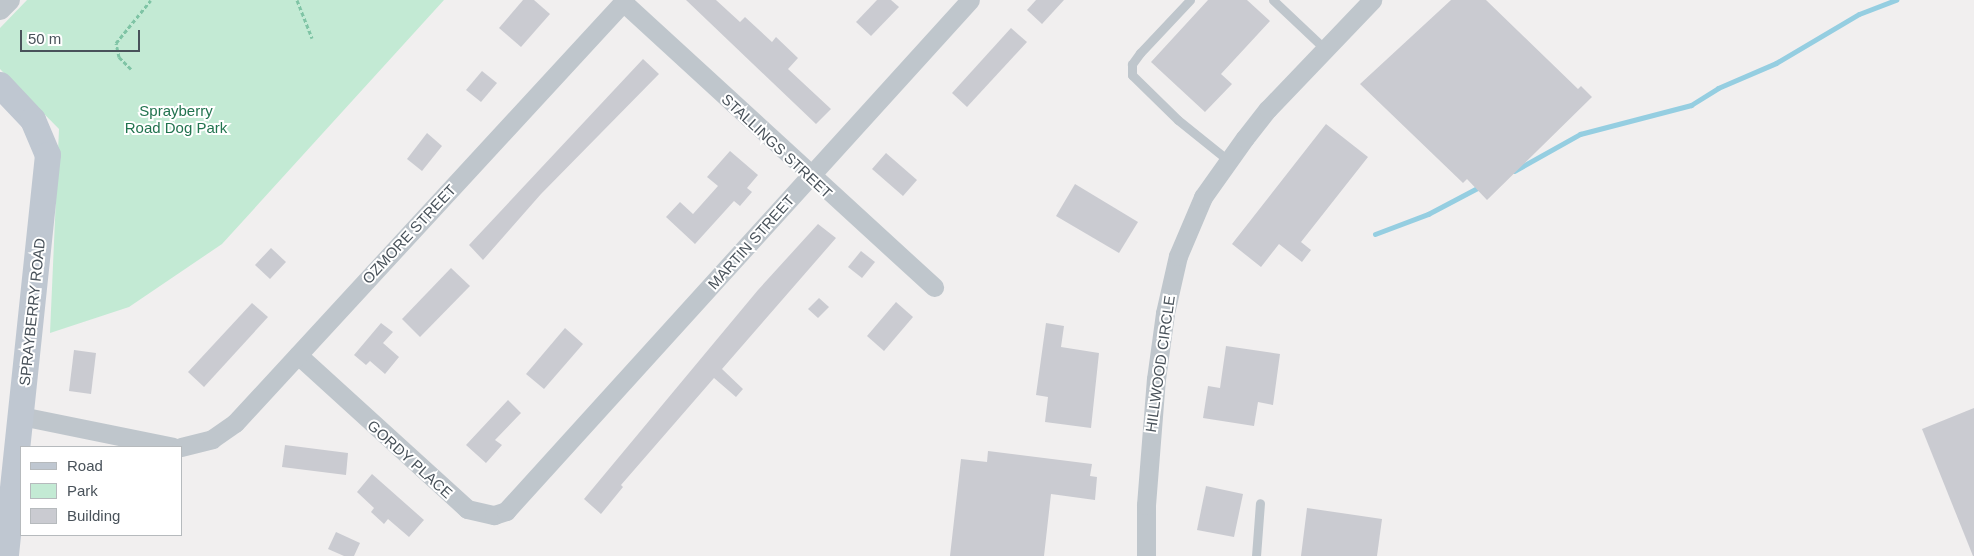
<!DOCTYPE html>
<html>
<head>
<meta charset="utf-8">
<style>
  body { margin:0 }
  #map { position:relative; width:1974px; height:556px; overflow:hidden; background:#f1efef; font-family:Arial,sans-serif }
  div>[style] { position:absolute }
  .green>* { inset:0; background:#c3ead4 }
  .stream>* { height:5px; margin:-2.5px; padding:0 2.5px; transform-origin:2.5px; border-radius:2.5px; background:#95cee1 }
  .building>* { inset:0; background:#cacbd1 }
  .path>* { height:3px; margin-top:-1.5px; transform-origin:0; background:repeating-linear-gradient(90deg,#7fc4a5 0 4px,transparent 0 6.5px) }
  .lane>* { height:9px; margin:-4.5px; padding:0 4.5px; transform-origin:4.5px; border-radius:4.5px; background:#bfc6cc }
  .street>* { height:19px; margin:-9.5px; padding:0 9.5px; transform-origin:9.5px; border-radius:9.5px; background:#bfc6cc }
  .secondary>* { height:26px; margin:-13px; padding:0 13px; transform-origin:13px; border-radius:13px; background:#bfc7d1 }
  span { translate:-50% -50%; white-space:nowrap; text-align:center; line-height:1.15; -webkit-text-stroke:4px #fff; paint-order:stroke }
  .park-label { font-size:15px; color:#22734f }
  .street-label { font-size:15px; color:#49525a }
  .legend { position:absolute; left:20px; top:446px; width:162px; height:90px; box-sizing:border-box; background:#fff; border:1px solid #b6babd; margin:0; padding:6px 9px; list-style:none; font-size:15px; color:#49525a }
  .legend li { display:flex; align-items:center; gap:10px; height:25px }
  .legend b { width:25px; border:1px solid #b6babd }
  .scale { position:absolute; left:20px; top:30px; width:120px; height:22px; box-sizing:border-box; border:2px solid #49525a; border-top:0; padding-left:6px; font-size:15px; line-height:18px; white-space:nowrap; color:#49525a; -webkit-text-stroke:4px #fff; paint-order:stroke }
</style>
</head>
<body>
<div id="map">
  <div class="green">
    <i style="clip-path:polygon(27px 0,444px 0,222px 244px,129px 307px,50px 333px,59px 129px,0 69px,0 28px)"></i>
  </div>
  <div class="stream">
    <i style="left:1514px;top:171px;width:76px;rotate:-29.3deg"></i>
    <i style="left:1580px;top:134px;width:115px;rotate:-14.6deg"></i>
    <i style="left:1691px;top:105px;width:32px;rotate:-32deg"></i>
    <i style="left:1718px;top:88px;width:63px;rotate:-23.3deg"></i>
    <i style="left:1776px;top:63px;width:96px;rotate:-30.6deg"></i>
    <i style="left:1859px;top:14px;width:40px;rotate:-21deg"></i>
    <i style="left:1375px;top:234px;width:57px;rotate:-20.7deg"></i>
    <i style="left:1428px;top:214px;width:60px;rotate:-27.8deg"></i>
  </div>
  <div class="building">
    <i style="clip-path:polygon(523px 0,534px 0,550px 14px,521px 47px,499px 28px)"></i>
    <i style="clip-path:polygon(686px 0,716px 0,740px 22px,745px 17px,772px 42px,776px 37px,798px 58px,788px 69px,831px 109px,816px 124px)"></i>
    <i style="clip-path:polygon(877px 0,891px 0,899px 7px,871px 36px,856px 22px)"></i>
    <i style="clip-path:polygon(1036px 0,1064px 0,1042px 24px,1027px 10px)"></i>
    <i style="clip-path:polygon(1208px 0,1247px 0,1270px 21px,1221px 74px,1232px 84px,1205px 112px,1151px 62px)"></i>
    <i style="clip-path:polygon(1451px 0,1486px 0,1578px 89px,1581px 86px,1592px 97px,1487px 200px,1467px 179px,1463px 183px,1360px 84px)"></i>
    <i style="clip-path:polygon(1011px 28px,1027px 42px,967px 107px,952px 93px)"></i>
    <i style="clip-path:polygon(643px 59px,659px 74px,541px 194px,483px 260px,469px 245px)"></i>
    <i style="clip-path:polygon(482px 71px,497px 83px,481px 102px,466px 90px)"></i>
    <i style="clip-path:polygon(1326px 124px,1368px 157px,1301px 242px,1311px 250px,1302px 262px,1279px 244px,1261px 267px,1232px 244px)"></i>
    <i style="clip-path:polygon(427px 133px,442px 146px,422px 171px,407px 159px)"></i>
    <i style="clip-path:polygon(730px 151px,758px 175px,747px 188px,752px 192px,740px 206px,734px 201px,695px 244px,666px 217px,680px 202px,693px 214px,718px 186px,707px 177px)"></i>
    <i style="clip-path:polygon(886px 153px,917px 180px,903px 196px,872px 169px)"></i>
    <i style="clip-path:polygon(1075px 184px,1138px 222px,1119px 253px,1056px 216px)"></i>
    <i style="clip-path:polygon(818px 224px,836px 238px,722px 369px,743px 389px,736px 397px,714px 378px,621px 485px,623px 487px,601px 514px,584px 499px,758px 290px)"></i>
    <i style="clip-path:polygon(271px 248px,286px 262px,270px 279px,255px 265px)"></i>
    <i style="clip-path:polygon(861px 251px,875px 262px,862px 278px,848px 267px)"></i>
    <i style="clip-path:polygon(451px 268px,470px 286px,420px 337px,402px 319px)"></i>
    <i style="clip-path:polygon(819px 298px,829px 307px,818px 318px,808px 309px)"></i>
    <i style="clip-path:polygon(896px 302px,913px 317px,884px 351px,867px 336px)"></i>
    <i style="clip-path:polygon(252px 303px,268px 317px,204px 387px,188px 372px)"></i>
    <i style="clip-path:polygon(381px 323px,393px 332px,383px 343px,399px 357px,385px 374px,370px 361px,366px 365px,354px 355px)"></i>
    <i style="clip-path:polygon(1046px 323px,1064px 326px,1061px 347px,1099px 353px,1091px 428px,1045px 422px,1048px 397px,1036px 395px)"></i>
    <i style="clip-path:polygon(565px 328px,583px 344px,544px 389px,526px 374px)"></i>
    <i style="clip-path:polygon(1226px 346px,1280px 354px,1273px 405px,1258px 402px,1254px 426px,1203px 418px,1208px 386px,1220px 388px)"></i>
    <i style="clip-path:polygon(74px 350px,96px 353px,91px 394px,69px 391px)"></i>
    <i style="clip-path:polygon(508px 400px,521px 413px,495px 440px,502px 445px,486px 463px,466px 445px)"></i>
    <i style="clip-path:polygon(1974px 408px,1974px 556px,1973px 556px,1922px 429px)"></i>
    <i style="clip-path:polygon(285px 445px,348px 453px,346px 475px,282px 467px)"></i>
    <i style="clip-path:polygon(988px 451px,1092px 464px,1090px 476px,1097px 477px,1095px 500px,1051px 494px,1044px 556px,950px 556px,961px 459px,987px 462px)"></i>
    <i style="clip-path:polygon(372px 474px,424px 520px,409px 537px,388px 519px,384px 524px,371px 512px,374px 508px,357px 492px)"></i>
    <i style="clip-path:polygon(1206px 486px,1243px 494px,1234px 537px,1197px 530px)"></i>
    <i style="clip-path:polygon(1307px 508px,1382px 519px,1377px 556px,1301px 556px)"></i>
    <i style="clip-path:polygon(336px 532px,360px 543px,354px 556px,344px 556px,328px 549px)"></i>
  </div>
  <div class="path">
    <i style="left:297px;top:0;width:41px;rotate:68.5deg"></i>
    <i style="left:131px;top:69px;width:17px;rotate:-135deg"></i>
    <i style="left:119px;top:57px;width:14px;rotate:-102deg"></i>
    <i style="left:116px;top:43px;width:55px;rotate:-50.9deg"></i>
  </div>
  <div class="lane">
    <i style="left:1190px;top:0;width:73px;rotate:133.3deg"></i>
    <i style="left:1140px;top:53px;width:14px;rotate:126deg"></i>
    <i style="left:1132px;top:64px;width:11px;rotate:90deg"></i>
    <i style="left:1132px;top:75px;width:64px;rotate:44.4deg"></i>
    <i style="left:1178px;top:120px;width:65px;rotate:38.8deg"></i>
    <i style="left:1273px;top:0;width:71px;rotate:43.3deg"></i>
    <i style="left:1256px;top:556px;width:53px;rotate:-85.7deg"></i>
  </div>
  <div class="street">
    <i style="left:623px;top:2px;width:422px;rotate:42.5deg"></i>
    <i style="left:0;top:10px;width:14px;rotate:-45deg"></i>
    <i style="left:298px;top:355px;width:229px;rotate:42.3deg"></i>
    <i style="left:467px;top:509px;width:28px;rotate:13deg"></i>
    <i style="left:494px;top:515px;width:13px;rotate:-18deg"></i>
    <i style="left:506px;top:511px;width:690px;rotate:-47.76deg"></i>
    <i style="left:21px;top:416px;width:155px;rotate:11.5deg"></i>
    <i style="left:181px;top:447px;width:32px;rotate:-14deg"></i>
    <i style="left:212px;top:439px;width:28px;rotate:-35deg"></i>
    <i style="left:235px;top:423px;width:575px;rotate:-47.32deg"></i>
    <i style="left:1146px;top:556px;width:51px;rotate:-90deg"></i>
    <i style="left:1146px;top:505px;width:126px;rotate:-85.5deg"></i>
    <i style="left:1156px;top:379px;width:67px;rotate:-82.2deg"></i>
    <i style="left:1165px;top:313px;width:58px;rotate:-77.2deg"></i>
    <i style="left:1178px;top:256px;width:64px;rotate:-67deg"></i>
    <i style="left:1203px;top:197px;width:72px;rotate:-54.6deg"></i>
    <i style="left:1245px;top:138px;width:37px;rotate:-52deg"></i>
    <i style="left:1268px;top:109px;width:151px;rotate:-46.3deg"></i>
  </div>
  <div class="secondary">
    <i style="left:0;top:85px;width:48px;rotate:46.7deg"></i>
    <i style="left:33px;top:120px;width:38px;rotate:67deg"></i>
    <i style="left:48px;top:155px;width:403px;rotate:96deg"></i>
  </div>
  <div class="park-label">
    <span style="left:176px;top:119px">Sprayberry<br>Road Dog Park</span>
  </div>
  <div class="street-label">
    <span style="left:777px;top:146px;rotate:43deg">STALLINGS STREET</span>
    <span style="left:409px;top:234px;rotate:-47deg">OZMORE STREET</span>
    <span style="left:751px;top:242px;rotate:-48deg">MARTIN STREET</span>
    <span style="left:32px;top:312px;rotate:-84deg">SPRAYBERRY ROAD</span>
    <span style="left:1160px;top:364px;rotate:-82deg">HILLWOOD CIRCLE</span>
    <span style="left:410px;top:459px;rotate:42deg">GORDY PLACE</span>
  </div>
  <ul class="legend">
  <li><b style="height:6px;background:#bfc7d1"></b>Road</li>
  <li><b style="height:14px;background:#c3ead4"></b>Park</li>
  <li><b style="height:14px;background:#cacbd1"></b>Building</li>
  </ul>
  <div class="scale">50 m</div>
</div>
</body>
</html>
